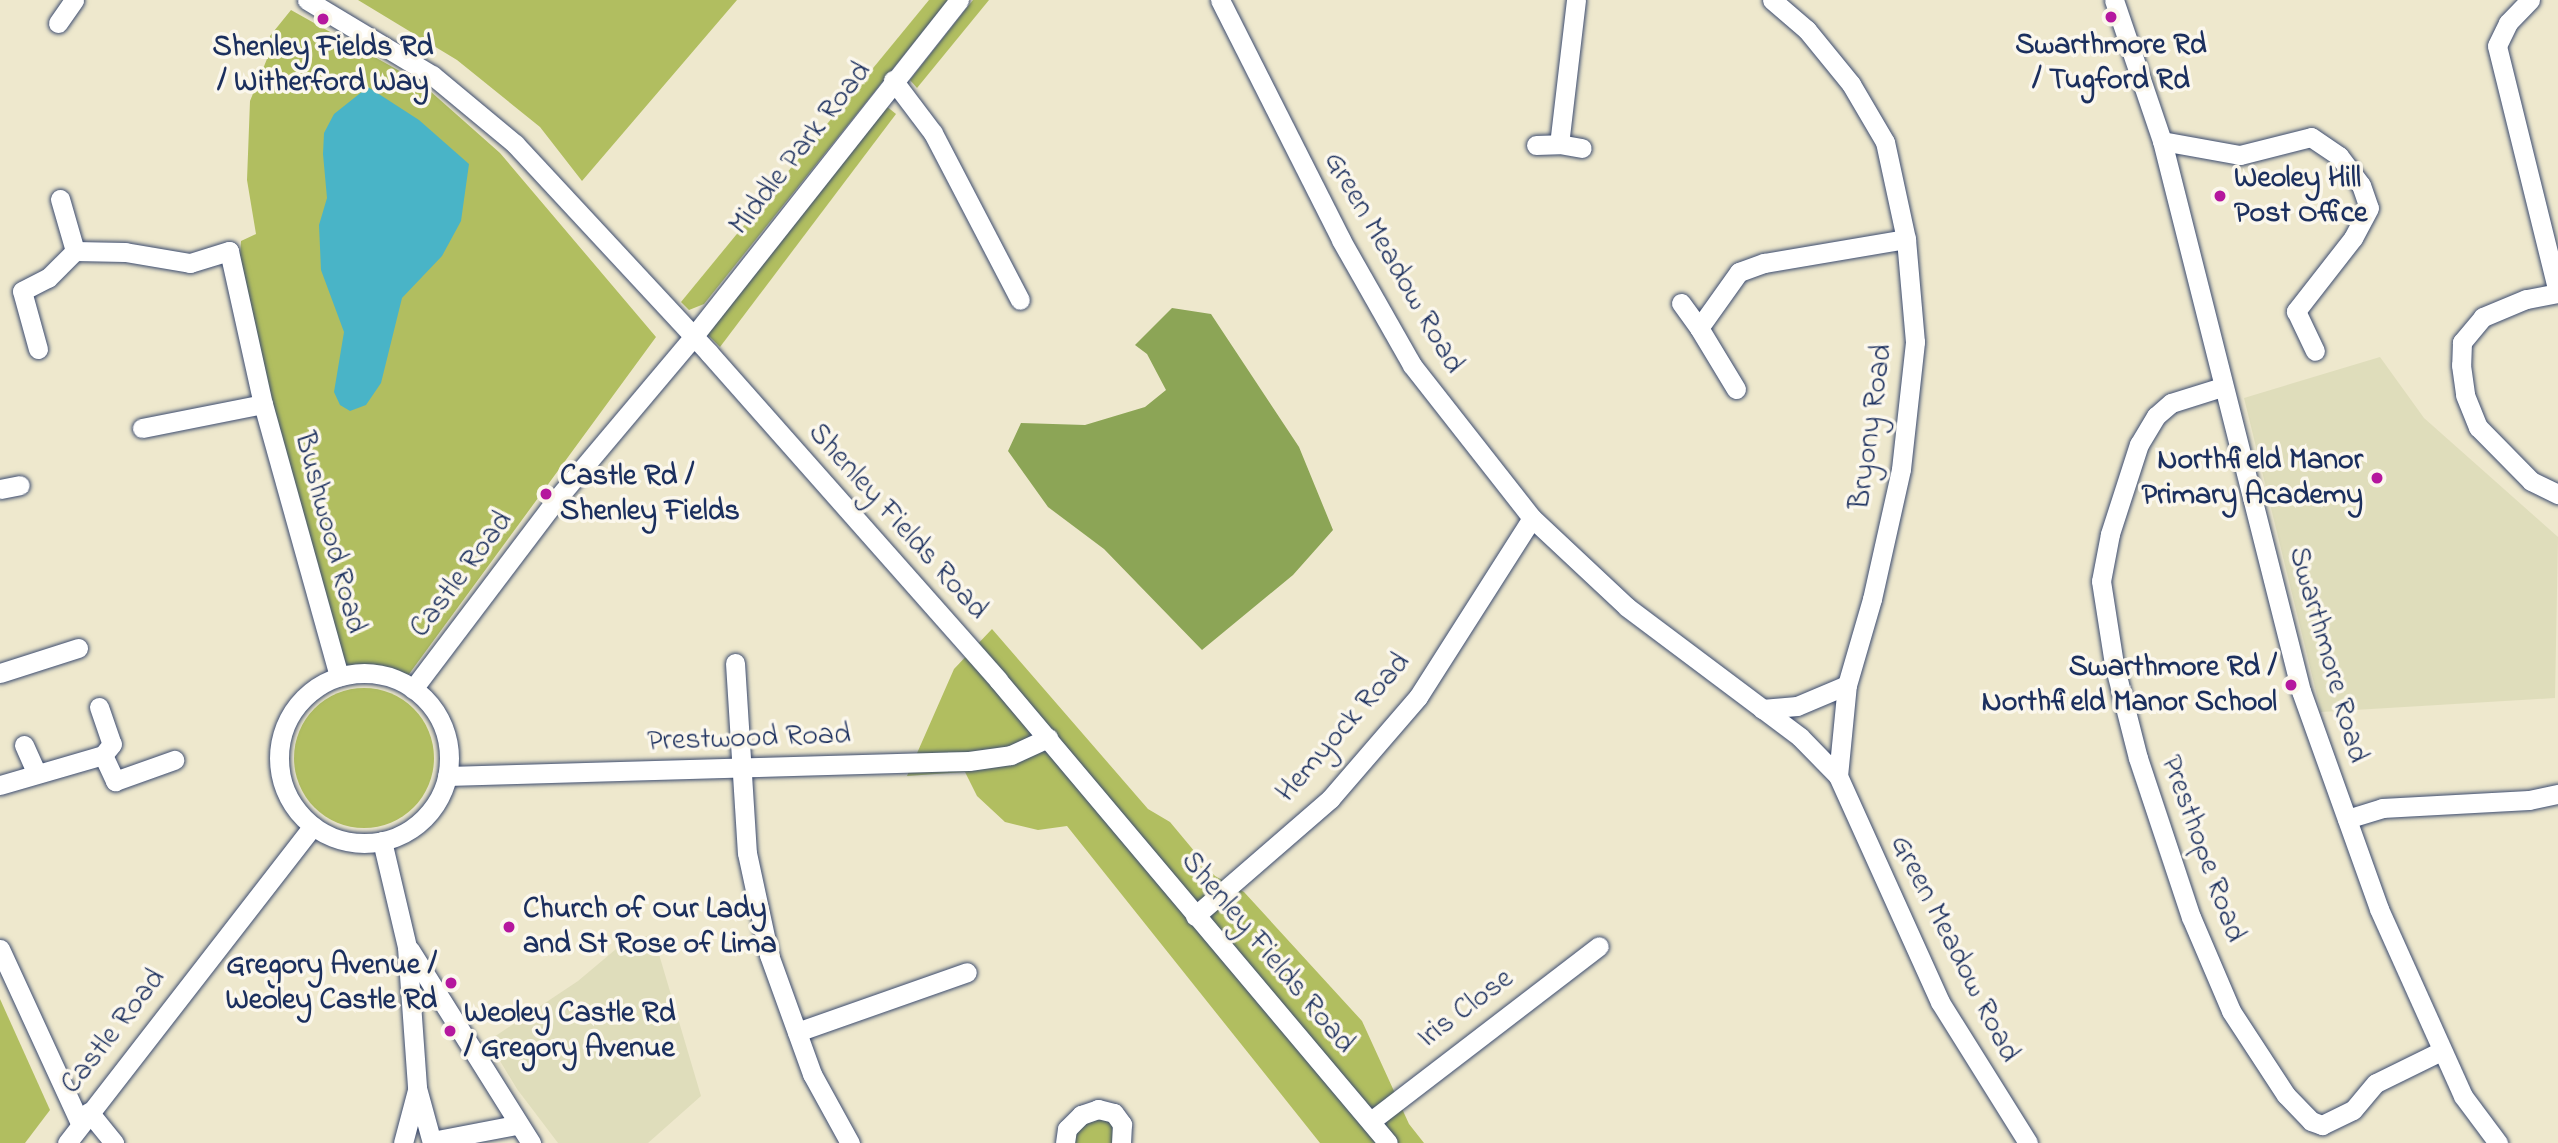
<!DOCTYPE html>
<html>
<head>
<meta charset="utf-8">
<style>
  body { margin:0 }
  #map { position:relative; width:2558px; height:1143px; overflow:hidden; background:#eee8cd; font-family:"Indie Flower",sans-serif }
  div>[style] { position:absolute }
  .built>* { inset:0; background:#dfddbb }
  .green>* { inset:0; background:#b1be60 }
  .round { border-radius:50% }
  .forest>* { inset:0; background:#8ca556 }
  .water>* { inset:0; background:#49b4c7 }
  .roads { filter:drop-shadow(0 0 2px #3b4b6f) drop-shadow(0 0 2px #3b4b6f) }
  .minor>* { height:19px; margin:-9.5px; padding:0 9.5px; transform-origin:9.5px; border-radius:9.5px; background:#fff }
  .minor>.ring { margin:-9.5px; padding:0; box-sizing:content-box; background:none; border:19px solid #fff; border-radius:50% }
  .dots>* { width:19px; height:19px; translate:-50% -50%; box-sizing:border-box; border:4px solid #fbf7ec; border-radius:50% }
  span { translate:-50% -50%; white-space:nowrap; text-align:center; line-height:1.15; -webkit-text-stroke:7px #fbf7ec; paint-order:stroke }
  .poi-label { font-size:30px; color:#1b2f5e; font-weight:700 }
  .left { translate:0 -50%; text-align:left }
  .right { translate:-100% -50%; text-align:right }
  .street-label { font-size:30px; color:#1b2f5e }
</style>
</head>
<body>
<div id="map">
  <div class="built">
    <i style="clip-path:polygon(2380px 357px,2424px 418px,2558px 537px,2555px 698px,2321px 712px,2244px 398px)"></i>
    <i style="clip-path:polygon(653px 934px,701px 1096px,648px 1143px,558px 1143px,517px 1089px,488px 1041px,578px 981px,622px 944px)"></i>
  </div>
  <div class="green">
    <i style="clip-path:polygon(358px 0,737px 0,582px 181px,540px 127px,457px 60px)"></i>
    <i style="clip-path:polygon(929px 0,948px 0,704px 304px,689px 310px,681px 302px)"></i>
    <i style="clip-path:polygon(973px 0,989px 0,917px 88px,910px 80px)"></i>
    <i style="clip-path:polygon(291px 10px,421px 83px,500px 153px,656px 337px,401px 685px,349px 671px,344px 663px,238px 287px,241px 241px,256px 234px,247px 180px,250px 101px,271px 49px,270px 36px)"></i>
    <i style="clip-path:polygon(885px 105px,896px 114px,720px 347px,707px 334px)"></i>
    <i style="clip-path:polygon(992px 629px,1148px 809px,1170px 822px,1215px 876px,1244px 892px,1362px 1021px,1409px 1124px,1424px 1143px,1320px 1143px,1067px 826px,1038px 830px,1005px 822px,977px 796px,965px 772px,907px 776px,954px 669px)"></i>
    <i class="round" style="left:294px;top:688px;width:140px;height:140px"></i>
    <i style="clip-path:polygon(0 999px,50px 1110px,25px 1143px,0 1143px)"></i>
    <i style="clip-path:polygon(1112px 1117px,1118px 1143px,1073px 1143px,1075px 1130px,1086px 1118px)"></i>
  </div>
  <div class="forest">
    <i style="clip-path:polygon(1172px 308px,1211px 314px,1299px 447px,1333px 530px,1293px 575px,1202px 650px,1104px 549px,1048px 507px,1008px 451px,1021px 423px,1085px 425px,1145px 407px,1166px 390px,1147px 354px,1135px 345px)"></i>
  </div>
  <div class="water">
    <i style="clip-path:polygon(368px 87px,419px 120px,469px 164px,461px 221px,442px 256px,402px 298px,381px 383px,366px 405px,350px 411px,340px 405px,334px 392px,344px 332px,321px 270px,319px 225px,327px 198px,323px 154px,324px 133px,334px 114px)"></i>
  </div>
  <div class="roads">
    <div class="minor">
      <i style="left:307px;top:0;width:146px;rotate:31deg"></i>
      <i style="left:432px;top:75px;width:108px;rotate:39.7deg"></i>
      <i style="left:515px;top:144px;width:285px;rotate:47.1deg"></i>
      <i style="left:709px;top:353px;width:436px;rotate:48.5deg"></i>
      <i style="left:998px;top:680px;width:605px;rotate:49.89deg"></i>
      <i style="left:1220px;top:0;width:269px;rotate:63.2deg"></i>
      <i style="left:1341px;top:240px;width:144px;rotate:60.4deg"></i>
      <i style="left:1412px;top:365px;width:194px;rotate:51.9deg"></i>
      <i style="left:1532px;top:518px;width:130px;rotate:43.1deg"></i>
      <i style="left:1627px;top:607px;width:216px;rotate:36.9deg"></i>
      <i style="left:1800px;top:737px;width:54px;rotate:45.7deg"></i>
      <i style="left:1838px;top:776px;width:248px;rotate:65.7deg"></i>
      <i style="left:1940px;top:1002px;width:166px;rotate:58deg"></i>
      <i style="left:1576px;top:0;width:145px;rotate:96.7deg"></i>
      <i style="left:1559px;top:144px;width:23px;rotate:10deg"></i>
      <i style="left:2114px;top:0;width:149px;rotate:71.2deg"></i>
      <i style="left:2162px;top:141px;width:567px;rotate:75.82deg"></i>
      <i style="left:2301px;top:691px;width:232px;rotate:70.3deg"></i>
      <i style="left:2379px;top:909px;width:205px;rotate:65.8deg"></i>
      <i style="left:2463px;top:1096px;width:59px;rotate:53.3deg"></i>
      <i style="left:2530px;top:0;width:32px;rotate:134deg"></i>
      <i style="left:2508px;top:23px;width:25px;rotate:116deg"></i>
      <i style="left:2497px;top:46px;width:253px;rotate:76.1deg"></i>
      <i style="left:58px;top:23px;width:28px;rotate:-55deg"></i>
      <i style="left:893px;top:80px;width:66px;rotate:53deg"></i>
      <i style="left:933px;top:133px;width:188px;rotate:62.5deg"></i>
      <i style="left:2162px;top:141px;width:79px;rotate:10.2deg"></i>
      <i style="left:2240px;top:155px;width:73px;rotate:-14.2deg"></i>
      <i style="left:2311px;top:137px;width:34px;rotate:34deg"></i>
      <i style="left:2339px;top:156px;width:36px;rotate:53deg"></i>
      <i style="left:2361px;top:185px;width:24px;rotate:71deg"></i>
      <i style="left:2369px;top:208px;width:34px;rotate:118deg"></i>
      <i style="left:2353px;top:238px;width:93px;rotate:128deg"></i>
      <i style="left:2296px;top:311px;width:44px;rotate:64.6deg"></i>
      <i style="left:1536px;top:145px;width:23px;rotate:-2deg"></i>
      <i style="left:60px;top:199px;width:54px;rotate:73.9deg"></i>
      <i style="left:2558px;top:293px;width:33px;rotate:169deg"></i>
      <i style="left:2526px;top:299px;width:47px;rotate:157.3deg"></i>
      <i style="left:2483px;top:317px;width:33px;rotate:130deg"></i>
      <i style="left:2462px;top:342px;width:23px;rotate:92deg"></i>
      <i style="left:2461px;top:365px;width:30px;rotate:82deg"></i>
      <i style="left:2465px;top:395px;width:35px;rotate:68deg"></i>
      <i style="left:2478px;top:427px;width:76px;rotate:45.5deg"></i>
      <i style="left:2531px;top:481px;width:30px;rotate:26deg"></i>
      <i style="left:1681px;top:303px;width:31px;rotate:54deg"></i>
      <i style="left:38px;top:349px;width:60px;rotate:-105.4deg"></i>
      <i style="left:22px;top:291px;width:29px;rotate:-27deg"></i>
      <i style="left:48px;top:278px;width:38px;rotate:-45deg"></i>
      <i style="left:75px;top:251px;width:50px;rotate:1.1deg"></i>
      <i style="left:125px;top:252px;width:66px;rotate:9.6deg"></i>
      <i style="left:190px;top:263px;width:41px;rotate:-17.1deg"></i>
      <i style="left:229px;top:251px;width:157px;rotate:77.5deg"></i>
      <i style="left:263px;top:404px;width:283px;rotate:74.4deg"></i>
      <i style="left:2222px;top:387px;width:53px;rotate:162.6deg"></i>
      <i style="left:2171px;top:403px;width:20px;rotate:139deg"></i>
      <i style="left:2156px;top:416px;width:33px;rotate:121deg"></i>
      <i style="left:2139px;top:444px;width:95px;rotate:107.9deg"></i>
      <i style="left:2110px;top:534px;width:48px;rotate:100.8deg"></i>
      <i style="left:2101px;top:581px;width:84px;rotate:81.1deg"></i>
      <i style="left:2114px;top:664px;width:97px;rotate:75.7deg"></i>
      <i style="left:2138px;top:758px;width:168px;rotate:71.6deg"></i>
      <i style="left:2191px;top:917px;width:102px;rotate:66.9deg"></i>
      <i style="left:2231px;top:1011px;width:100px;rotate:56.8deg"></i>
      <i style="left:2286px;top:1095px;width:36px;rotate:46deg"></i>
      <i style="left:2311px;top:1121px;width:12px;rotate:20deg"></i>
      <i style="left:2322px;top:1125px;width:34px;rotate:-26deg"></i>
      <i style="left:2353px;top:1110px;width:35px;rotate:-50deg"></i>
      <i style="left:2376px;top:1083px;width:72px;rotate:-26.2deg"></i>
      <i style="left:1736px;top:389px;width:71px;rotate:-121.2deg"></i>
      <i style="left:1699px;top:328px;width:69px;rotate:-54.5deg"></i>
      <i style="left:1739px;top:272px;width:27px;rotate:-20deg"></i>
      <i style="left:1764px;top:263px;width:144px;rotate:-9.6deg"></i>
      <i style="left:142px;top:428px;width:123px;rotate:-11.2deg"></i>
      <i style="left:0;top:489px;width:20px;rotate:-11deg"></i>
      <i style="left:735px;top:663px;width:190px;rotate:86.4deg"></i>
      <i style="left:747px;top:853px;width:104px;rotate:77.8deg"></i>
      <i style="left:769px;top:955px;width:127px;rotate:70.1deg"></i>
      <i style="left:812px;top:1074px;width:79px;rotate:61.2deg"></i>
      <i style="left:0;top:673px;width:82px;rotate:-17.8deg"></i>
      <i class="ring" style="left:279px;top:673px;width:151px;height:151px"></i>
      <i style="left:413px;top:689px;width:236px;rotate:-52.9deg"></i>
      <i style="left:555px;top:501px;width:214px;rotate:-49.9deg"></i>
      <i style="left:693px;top:337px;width:429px;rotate:-51.7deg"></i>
      <i style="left:99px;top:707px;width:39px;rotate:71deg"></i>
      <i style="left:112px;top:744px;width:14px;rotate:129deg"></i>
      <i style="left:1762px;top:709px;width:35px;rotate:-5deg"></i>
      <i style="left:1797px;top:706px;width:54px;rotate:-22.8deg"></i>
      <i style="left:1847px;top:685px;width:90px;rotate:-73.8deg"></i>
      <i style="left:1872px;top:599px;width:133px;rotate:-77.4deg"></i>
      <i style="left:1901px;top:469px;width:128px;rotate:-83.7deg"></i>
      <i style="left:1915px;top:342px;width:103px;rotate:-95deg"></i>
      <i style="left:1906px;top:239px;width:99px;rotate:-102.2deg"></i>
      <i style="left:1885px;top:142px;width:67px;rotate:-120.4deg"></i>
      <i style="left:1851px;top:84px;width:70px;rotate:-129.2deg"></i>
      <i style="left:1807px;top:30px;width:46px;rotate:-139.4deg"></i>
      <i style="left:24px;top:745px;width:30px;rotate:66deg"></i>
      <i style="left:447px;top:776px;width:522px;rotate:-1.65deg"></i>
      <i style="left:969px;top:761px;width:42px;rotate:-8.1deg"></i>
      <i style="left:1011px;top:755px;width:41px;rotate:-24.7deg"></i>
      <i style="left:1838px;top:776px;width:91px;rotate:-84.4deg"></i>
      <i style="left:0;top:785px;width:107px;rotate:-16.2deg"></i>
      <i style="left:103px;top:755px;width:29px;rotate:65deg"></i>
      <i style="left:115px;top:781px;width:63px;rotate:-19.6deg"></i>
      <i style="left:2347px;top:819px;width:37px;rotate:-17deg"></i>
      <i style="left:2382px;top:808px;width:147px;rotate:-3.1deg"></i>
      <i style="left:2529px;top:800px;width:30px;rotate:-12deg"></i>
      <i style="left:382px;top:841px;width:109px;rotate:76.7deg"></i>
      <i style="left:407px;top:947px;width:141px;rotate:85.9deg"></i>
      <i style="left:417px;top:1088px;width:57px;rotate:74.7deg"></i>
      <i style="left:1195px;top:916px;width:179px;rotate:-40.9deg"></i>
      <i style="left:1330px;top:799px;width:135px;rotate:-49.2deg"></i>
      <i style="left:1418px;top:697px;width:212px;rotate:-57.5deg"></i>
      <i style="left:0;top:949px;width:192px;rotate:65.3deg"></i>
      <i style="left:410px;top:950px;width:228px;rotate:57.9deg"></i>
      <i style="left:797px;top:1032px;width:180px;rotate:-19.4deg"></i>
      <i style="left:89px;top:1112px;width:40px;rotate:51deg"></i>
      <i style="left:1371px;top:1121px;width:287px;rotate:-37.5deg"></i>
      <i style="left:432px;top:1141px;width:86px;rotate:-10.8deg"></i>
      <i style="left:67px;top:1143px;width:401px;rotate:-52.2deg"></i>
      <i style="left:403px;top:1143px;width:55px;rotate:-75.2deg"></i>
      <i style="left:1065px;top:1143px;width:14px;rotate:-82deg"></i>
      <i style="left:1067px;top:1129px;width:20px;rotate:-45deg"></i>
      <i style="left:1081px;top:1115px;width:18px;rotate:-19deg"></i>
      <i style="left:1098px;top:1109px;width:16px;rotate:14deg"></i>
      <i style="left:1114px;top:1113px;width:14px;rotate:54deg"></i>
      <i style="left:1122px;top:1124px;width:19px;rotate:93deg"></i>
    </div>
  </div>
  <div class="dots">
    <i style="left:2111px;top:17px;background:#b5179e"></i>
    <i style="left:323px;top:19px;background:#b5179e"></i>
    <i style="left:2220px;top:196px;background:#b5179e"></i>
    <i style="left:2377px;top:478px;background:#b5179e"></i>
    <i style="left:546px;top:494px;background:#b5179e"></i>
    <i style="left:2291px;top:685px;background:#b5179e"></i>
    <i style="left:509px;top:927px;background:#b5179e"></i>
    <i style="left:451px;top:983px;background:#b5179e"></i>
    <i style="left:450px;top:1031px;background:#b5179e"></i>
  </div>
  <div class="poi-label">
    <span style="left:2111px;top:63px">Swarthmore Rd<br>/ Tugford Rd</span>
    <span style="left:323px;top:65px">Shenley Fields Rd<br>/ Witherford Way</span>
    <span class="left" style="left:2234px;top:196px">Weoley Hill<br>Post Office</span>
    <span class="right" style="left:2363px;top:478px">Northfield Manor<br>Primary Academy</span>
    <span class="left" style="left:560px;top:494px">Castle Rd /<br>Shenley Fields</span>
    <span class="right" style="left:2277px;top:685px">Swarthmore Rd /<br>Northfield Manor School</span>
    <span class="left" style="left:523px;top:927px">Church of Our Lady<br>and St Rose of Lima</span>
    <span class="right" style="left:437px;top:983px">Gregory Avenue /<br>Weoley Castle Rd</span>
    <span class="left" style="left:464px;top:1031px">Weoley Castle Rd<br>/ Gregory Avenue</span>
  </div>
  <div class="street-label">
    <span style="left:801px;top:149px;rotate:-52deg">Middle Park Road</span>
    <span style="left:1393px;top:263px;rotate:60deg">Green Meadow Road</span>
    <span style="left:1872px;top:427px;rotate:-82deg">Bryony Road</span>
    <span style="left:897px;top:522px;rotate:48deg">Shenley Fields Road</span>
    <span style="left:329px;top:533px;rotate:75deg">Bushwood Road</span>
    <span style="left:462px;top:575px;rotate:-53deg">Castle Road</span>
    <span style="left:2327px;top:655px;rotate:74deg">Swarthmore Road</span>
    <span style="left:1344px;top:728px;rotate:-49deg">Hemyock Road</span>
    <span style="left:749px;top:739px;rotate:-2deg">Prestwood Road</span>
    <span style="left:2202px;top:849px;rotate:70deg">Presthope Road</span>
    <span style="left:1954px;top:949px;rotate:63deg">Green Meadow Road</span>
    <span style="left:1267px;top:953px;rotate:50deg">Shenley Fields Road</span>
    <span style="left:1466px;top:1009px;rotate:-37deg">Iris Close</span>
    <span style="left:114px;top:1032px;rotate:-52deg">Castle Road</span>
  </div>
</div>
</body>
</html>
